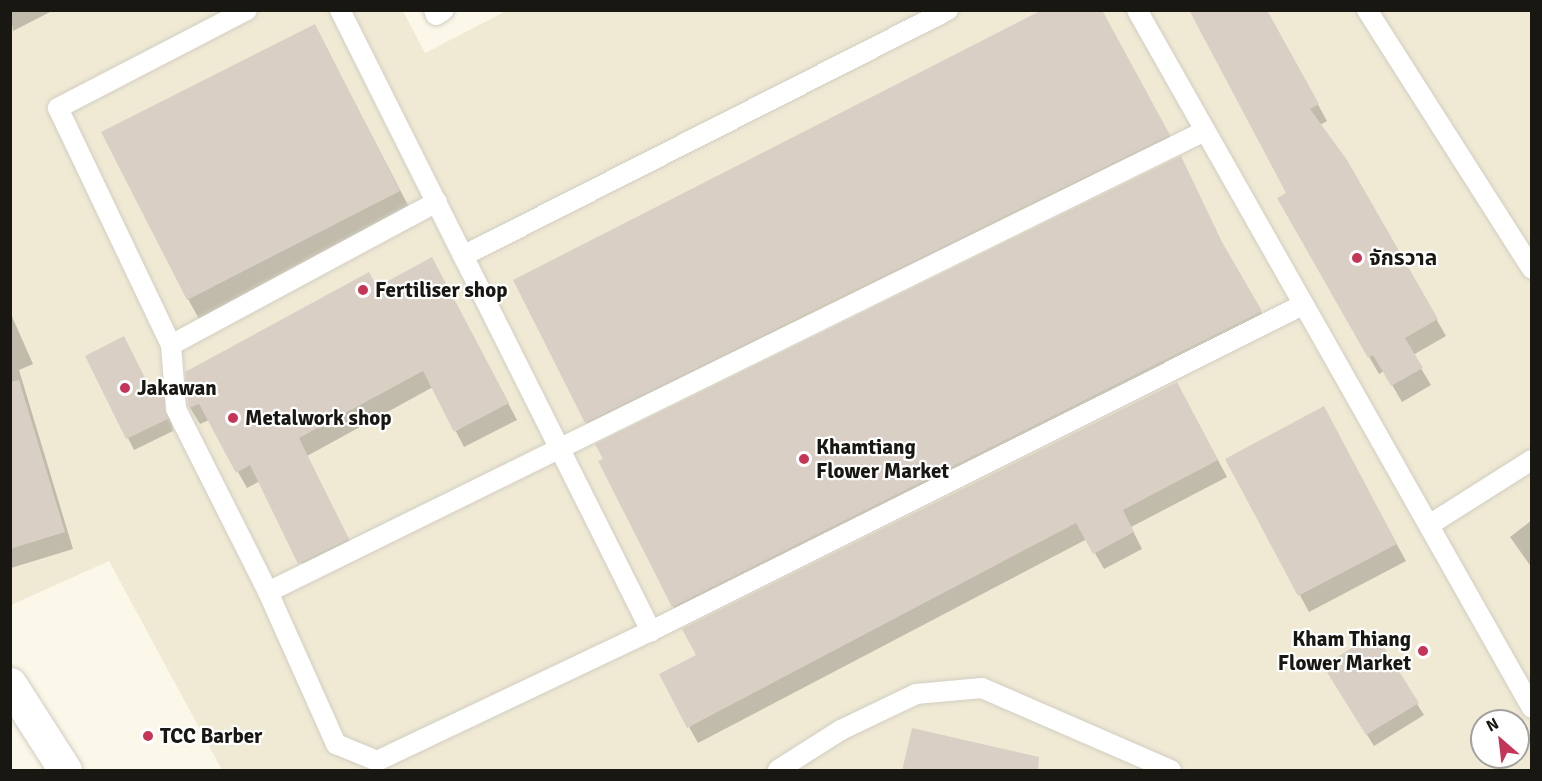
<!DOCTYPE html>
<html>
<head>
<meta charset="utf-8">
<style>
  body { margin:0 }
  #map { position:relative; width:1542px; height:781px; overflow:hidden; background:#fbf7e9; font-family:Signika,"Noto Sans Thai",sans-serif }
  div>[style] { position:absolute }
  .built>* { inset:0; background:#f0ead5 }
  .shadow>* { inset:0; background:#0003 }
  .building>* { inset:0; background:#dacfc5 }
  .roads { filter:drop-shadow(0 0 2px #d2cec1) drop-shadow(0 0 2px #d2cec1) }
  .service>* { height:20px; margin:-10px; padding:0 10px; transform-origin:10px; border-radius:10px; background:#fff }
  .tertiary>* { height:33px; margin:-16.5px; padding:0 16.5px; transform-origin:16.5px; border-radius:16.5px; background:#fff }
  .dots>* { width:16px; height:16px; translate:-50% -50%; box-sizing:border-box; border:3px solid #fff; border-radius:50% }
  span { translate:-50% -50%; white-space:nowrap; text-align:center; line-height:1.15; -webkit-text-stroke:4.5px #fff; paint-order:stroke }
  .poi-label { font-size:21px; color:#181712; font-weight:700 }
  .left { translate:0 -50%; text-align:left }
  .right { translate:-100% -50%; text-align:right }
  .frame { position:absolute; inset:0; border:12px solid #181712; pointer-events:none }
  .north { position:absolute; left:1470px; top:709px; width:60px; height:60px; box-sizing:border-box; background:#fff; border:2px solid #a3a2a0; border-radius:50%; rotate:332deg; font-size:16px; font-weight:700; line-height:24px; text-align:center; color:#181712 }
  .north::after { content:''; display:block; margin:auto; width:21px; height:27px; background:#c53558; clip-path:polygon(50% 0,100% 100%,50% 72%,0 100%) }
</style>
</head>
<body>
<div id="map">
  <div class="built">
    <i style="clip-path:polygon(evenodd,508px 10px,1531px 11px,1531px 770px,222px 770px,109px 561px,11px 605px,10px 11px,403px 11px,425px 53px,508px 10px,1482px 721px,1518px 721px,1518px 757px,1482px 757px,1482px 721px)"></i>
  </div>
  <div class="shadow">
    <i style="clip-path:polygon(10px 10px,54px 10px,13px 31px)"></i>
    <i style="clip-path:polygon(1101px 10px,1178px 152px,595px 439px,586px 422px)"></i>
    <i style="clip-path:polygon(1266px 10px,1327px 121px,1320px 125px,1345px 160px,1446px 336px,1413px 355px,1431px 385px,1402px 402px,1384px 371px,1379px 374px,1279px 199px,1288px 194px)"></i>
    <i style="clip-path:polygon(315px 26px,411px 211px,199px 319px,188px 299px)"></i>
    <i style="clip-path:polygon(1230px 259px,1270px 328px,682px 623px,600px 462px)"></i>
    <i style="clip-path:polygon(441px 276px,517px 420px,464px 447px,433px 387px,307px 456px,357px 556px,309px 579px,260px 481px,247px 488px,209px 420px,200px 424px,190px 408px,187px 372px,377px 288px)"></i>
    <i style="clip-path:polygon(10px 312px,33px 364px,19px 370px,73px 549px,11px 568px)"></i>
    <i style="clip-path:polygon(87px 356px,151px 392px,161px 386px,168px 397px,173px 431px,134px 450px)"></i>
    <i style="clip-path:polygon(1186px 400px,1227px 477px,1131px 527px,1142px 549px,1104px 569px,1087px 539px,698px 743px,689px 727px)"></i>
    <i style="clip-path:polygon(1332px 425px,1406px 561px,1309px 612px,1227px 460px)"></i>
    <i style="clip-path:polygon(1532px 520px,1532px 568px,1510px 537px)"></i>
    <i style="clip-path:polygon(1332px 678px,1417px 704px,1424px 715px,1374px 746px)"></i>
  </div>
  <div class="building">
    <i style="clip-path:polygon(1042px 10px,1102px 10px,1170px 135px,585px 423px,513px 280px)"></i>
    <i style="clip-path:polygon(1189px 10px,1267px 10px,1319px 104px,1310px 109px,1347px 160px,1438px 319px,1405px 338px,1423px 368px,1391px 386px,1373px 355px,1368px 358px,1277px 198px,1286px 193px)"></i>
    <i style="clip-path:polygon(315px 24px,400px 191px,187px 300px,101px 132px)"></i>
    <i style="clip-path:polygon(1181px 156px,1222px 242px,1262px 311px,672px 607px,598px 461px,603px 459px,595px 444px)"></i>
    <i style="clip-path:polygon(432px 257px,509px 403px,454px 432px,423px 371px,299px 438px,349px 539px,298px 564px,250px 465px,236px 473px,199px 404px,189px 408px,185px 372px,369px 272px,377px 287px)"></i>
    <i style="clip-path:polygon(124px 336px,151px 390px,162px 384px,168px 419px,126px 439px,85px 356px)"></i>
    <i style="clip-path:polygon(19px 380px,65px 532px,10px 549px,10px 382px)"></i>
    <i style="clip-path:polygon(1177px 382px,1218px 460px,1123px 510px,1134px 532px,1093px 554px,1076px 523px,687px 728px,659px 674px,696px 655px,682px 629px)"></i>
    <i style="clip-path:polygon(1324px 406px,1397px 544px,1298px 596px,1225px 459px)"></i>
    <i style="clip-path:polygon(1375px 633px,1419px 703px,1366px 735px,1323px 666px)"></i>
    <i style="clip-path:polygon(912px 728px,1039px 757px,1038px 771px,902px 771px)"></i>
  </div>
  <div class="roads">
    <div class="service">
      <i style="left:247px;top:10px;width:213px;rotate:152.6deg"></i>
      <i style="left:58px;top:108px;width:263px;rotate:64.5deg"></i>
      <i style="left:171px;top:345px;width:64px;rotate:85.5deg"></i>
      <i style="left:176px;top:409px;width:205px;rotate:63.3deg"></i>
      <i style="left:268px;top:592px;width:167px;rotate:65.9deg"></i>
      <i style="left:336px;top:744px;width:44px;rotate:22.5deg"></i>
      <i style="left:377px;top:761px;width:303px;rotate:-25.4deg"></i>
      <i style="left:651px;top:631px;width:729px;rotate:-26.57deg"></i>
      <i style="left:340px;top:10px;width:695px;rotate:63.4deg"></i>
      <i style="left:434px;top:10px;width:5px;rotate:68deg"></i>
      <i style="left:436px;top:15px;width:9px;rotate:-32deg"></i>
      <i style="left:1137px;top:10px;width:802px;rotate:60.49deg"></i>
      <i style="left:1367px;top:10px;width:307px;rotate:57.5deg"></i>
      <i style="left:463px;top:256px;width:544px;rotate:-26.89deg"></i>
      <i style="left:171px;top:345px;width:302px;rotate:-28.3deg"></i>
      <i style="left:1429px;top:525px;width:122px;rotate:-32.3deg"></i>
      <i style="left:268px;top:592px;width:1044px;rotate:-26.2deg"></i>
      <i style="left:778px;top:770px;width:75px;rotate:-32.4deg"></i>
      <i style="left:841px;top:730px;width:83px;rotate:-25.6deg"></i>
      <i style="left:916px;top:694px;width:66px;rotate:-5.2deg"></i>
      <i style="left:982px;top:688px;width:206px;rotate:23.5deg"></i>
    </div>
    <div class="tertiary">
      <i style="left:10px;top:684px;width:102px;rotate:57.4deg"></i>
    </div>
  </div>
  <div class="dots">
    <i style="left:1357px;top:258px;background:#c53558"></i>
    <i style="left:363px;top:290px;background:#c53558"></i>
    <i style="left:125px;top:388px;background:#c53558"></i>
    <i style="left:233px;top:418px;background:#c53558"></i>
    <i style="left:804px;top:459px;background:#c53558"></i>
    <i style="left:1423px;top:651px;background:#c53558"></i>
    <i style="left:148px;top:736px;background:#c53558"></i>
  </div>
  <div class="poi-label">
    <span class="left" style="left:1369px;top:258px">จักรวาล</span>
    <span class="left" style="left:375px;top:290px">Fertiliser shop</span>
    <span class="left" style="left:137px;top:388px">Jakawan</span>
    <span class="left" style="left:245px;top:418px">Metalwork shop</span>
    <span class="left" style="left:816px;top:459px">Khamtiang<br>Flower Market</span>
    <span class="right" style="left:1411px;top:651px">Kham Thiang<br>Flower Market</span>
    <span class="left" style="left:160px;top:736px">TCC Barber</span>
  </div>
  <div class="frame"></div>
  <div class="north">N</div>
</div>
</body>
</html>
